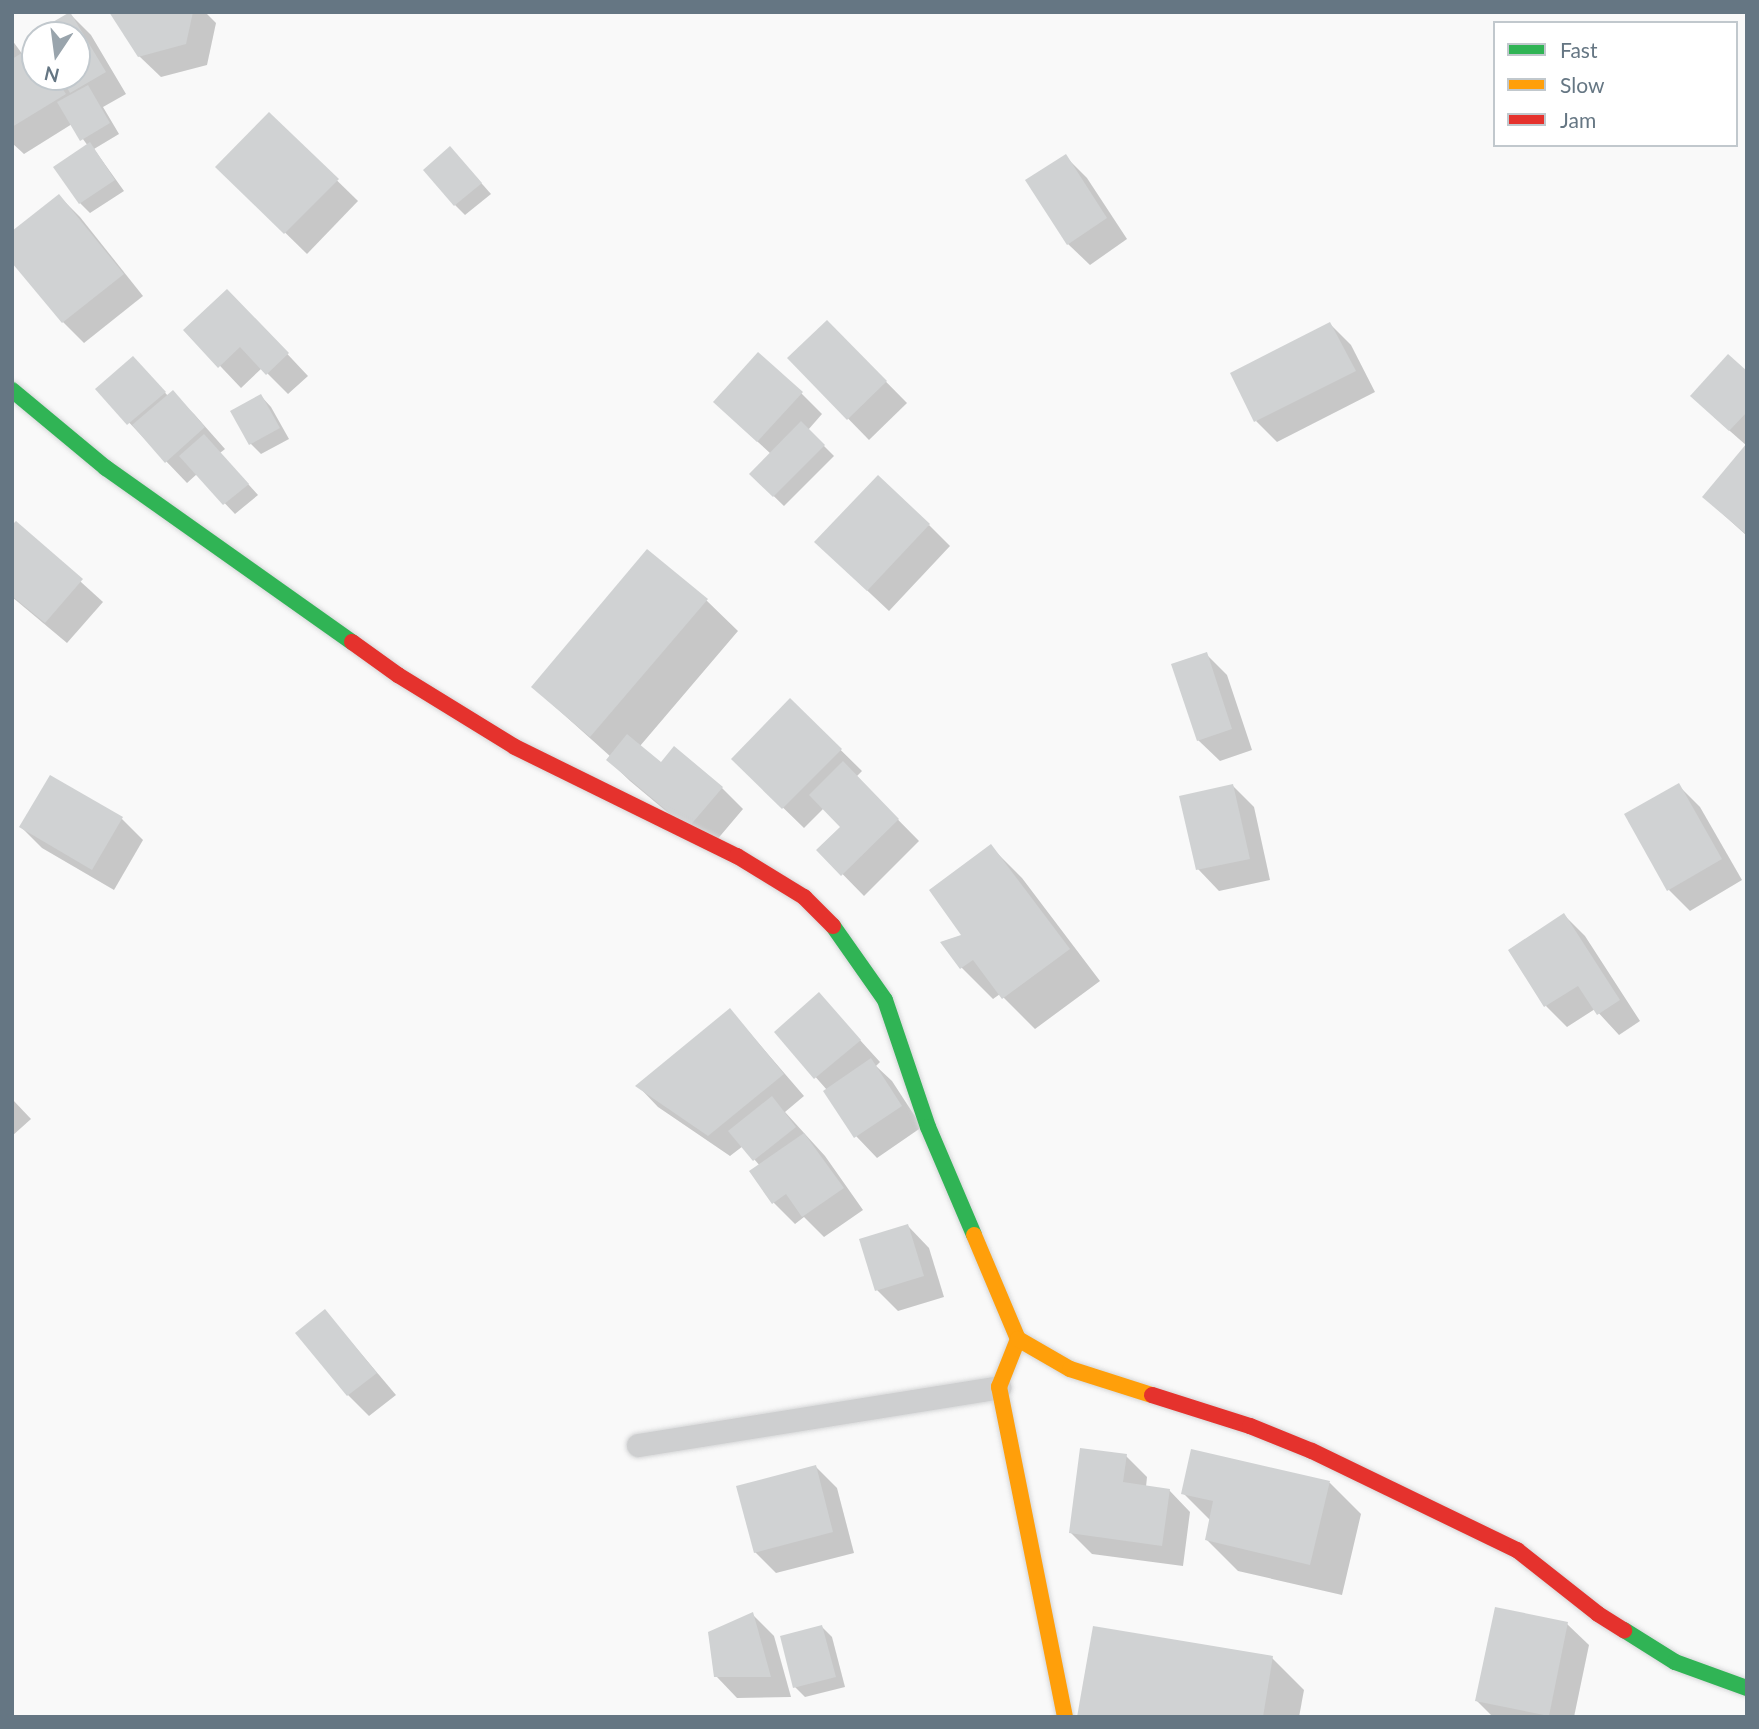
<!DOCTYPE html>
<html>
<head>
<meta charset="utf-8">
<style>
  body { margin:0 }
  #map { position:relative; width:1759px; height:1729px; overflow:hidden; background:#f9f9f9; font-family:Lato,sans-serif }
  div>[style] { position:absolute }
  .shadow>* { inset:0; background:#0003 }
  .building>* { inset:0; background:#d0d2d3 }
  .roads { filter:drop-shadow(0 0 2px #d5d6d7) drop-shadow(0 0 2px #d5d6d7) }
  .lane>* { height:23px; margin:-11.5px; padding:0 11.5px; transform-origin:11.5px; border-radius:11.5px; background:#cecfd0 }
  .fast>* { height:16px; margin:-8px; padding:0 8px; transform-origin:8px; border-radius:8px; background:#30b455 }
  .slow>* { height:16px; margin:-8px; padding:0 8px; transform-origin:8px; border-radius:8px; background:#ff9f0a }
  .jam>* { height:16px; margin:-8px; padding:0 8px; transform-origin:8px; border-radius:8px; background:#e5322d }
  span { translate:-50% -50%; white-space:nowrap; text-align:center; line-height:1.15; -webkit-text-stroke:7px #fff; paint-order:stroke }
  .frame { position:absolute; inset:0; border:14px solid #657683; pointer-events:none }
  .legend { position:absolute; left:1493px; top:21px; width:245px; height:126px; box-sizing:border-box; background:#fff; border:2px solid #c1c8cd; margin:0; padding:9px 12px; list-style:none; font-size:21px; color:#657683 }
  .legend li { display:flex; align-items:center; gap:14px; height:35px }
  .legend b { width:35px; border:2px solid #c1c8cd }
  .north { position:absolute; left:21px; top:21px; width:70px; height:70px; box-sizing:border-box; background:#fff; border:2px solid #c1c8cd; border-radius:50%; rotate:193deg; font-size:19px; font-weight:700; line-height:28px; text-align:center; color:#657683 }
  .north::after { content:''; display:block; margin:auto; width:24px; height:32px; background:#99a4ac; clip-path:polygon(50% 0,100% 100%,50% 72%,0 100%) }
</style>
</head>
<body>
<div id="map">
  <div class="shadow">
    <i style="clip-path:polygon(111px 12px,205px 12px,216px 23px,207px 65px,161px 77px,139px 56px)"></i>
    <i style="clip-path:polygon(70px 14px,91px 35px,126px 94px,103px 107px,119px 134px,94px 149px,124px 191px,90px 213px,80px 203px,88px 146px,72px 124px,24px 154px,12px 143px,12px 40px,23px 55px,35px 48px,35px 77px,77px 77px,77px 35px,37px 33px)"></i>
    <i style="clip-path:polygon(269px 114px,358px 201px,307px 254px,218px 167px)"></i>
    <i style="clip-path:polygon(1066px 157px,1087px 178px,1127px 239px,1090px 265px,1068px 244px)"></i>
    <i style="clip-path:polygon(460px 159px,491px 194px,465px 215px,455px 205px)"></i>
    <i style="clip-path:polygon(59px 196px,80px 217px,143px 296px,84px 343px,63px 322px)"></i>
    <i style="clip-path:polygon(248px 312px,308px 376px,288px 394px,262px 368px,241px 388px,186px 330px)"></i>
    <i style="clip-path:polygon(827px 322px,907px 403px,869px 440px,789px 358px)"></i>
    <i style="clip-path:polygon(1330px 324px,1351px 345px,1375px 392px,1277px 442px,1256px 421px)"></i>
    <i style="clip-path:polygon(143px 368px,168px 396px,172px 393px,194px 414px,225px 449px,220px 453px,258px 495px,235px 514px,197px 474px,187px 483px,97px 389px)"></i>
    <i style="clip-path:polygon(1747px 373px,1747px 536px,1704px 497px,1747px 446px,1714px 417px)"></i>
    <i style="clip-path:polygon(801px 393px,822px 414px,808px 430px,834px 456px,784px 506px,751px 474px,771px 454px,737px 423px)"></i>
    <i style="clip-path:polygon(261px 396px,271px 407px,289px 439px,261px 454px,251px 444px,233px 412px)"></i>
    <i style="clip-path:polygon(16px 523px,103px 602px,67px 643px,12px 597px,12px 528px)"></i>
    <i style="clip-path:polygon(929px 525px,950px 546px,889px 611px,838px 563px)"></i>
    <i style="clip-path:polygon(706px 600px,738px 631px,640px 746px,661px 764px,722px 788px,743px 809px,710px 848px,630px 781px,608px 760px,611px 757px,533px 687px)"></i>
    <i style="clip-path:polygon(1206px 654px,1227px 675px,1252px 750px,1220px 761px,1198px 740px)"></i>
    <i style="clip-path:polygon(791px 701px,862px 771px,856px 777px,919px 841px,864px 896px,819px 850px,842px 827px,824px 808px,804px 828px,733px 759px)"></i>
    <i style="clip-path:polygon(1233px 786px,1254px 807px,1270px 880px,1219px 891px,1198px 869px)"></i>
    <i style="clip-path:polygon(1679px 786px,1700px 807px,1742px 880px,1690px 911px,1669px 890px)"></i>
    <i style="clip-path:polygon(122px 819px,143px 840px,114px 890px,42px 848px,21px 827px)"></i>
    <i style="clip-path:polygon(991px 847px,1022px 878px,1100px 981px,1035px 1029px,1000px 994px,993px 999px,961px 967px,964px 936px)"></i>
    <i style="clip-path:polygon(1564px 915px,1585px 936px,1640px 1021px,1619px 1035px,1595px 1009px,1567px 1027px,1546px 1006px)"></i>
    <i style="clip-path:polygon(819px 995px,880px 1062px,876px 1066px,892px 1081px,922px 1127px,877px 1158px,856px 1136px,827px 1090px,776px 1032px)"></i>
    <i style="clip-path:polygon(730px 1010px,804px 1096px,785px 1112px,825px 1156px,863px 1210px,824px 1237px,804px 1217px,795px 1224px,774px 1203px,760px 1166px,743px 1146px,730px 1156px,658px 1107px,638px 1086px)"></i>
    <i style="clip-path:polygon(12px 1099px,31px 1119px,12px 1136px)"></i>
    <i style="clip-path:polygon(908px 1226px,929px 1248px,944px 1297px,898px 1311px,877px 1290px)"></i>
    <i style="clip-path:polygon(325px 1311px,396px 1395px,369px 1416px,348px 1395px)"></i>
    <i style="clip-path:polygon(1193px 1451px,1330px 1483px,1361px 1514px,1342px 1595px,1238px 1571px,1206px 1539px,1211px 1521px,1183px 1493px)"></i>
    <i style="clip-path:polygon(1126px 1456px,1147px 1477px,1146px 1487px,1169px 1490px,1190px 1512px,1183px 1566px,1092px 1554px,1071px 1533px)"></i>
    <i style="clip-path:polygon(816px 1467px,837px 1488px,854px 1553px,776px 1573px,755px 1552px)"></i>
    <i style="clip-path:polygon(752px 1614px,774px 1636px,791px 1697px,737px 1698px,716px 1676px)"></i>
    <i style="clip-path:polygon(1567px 1624px,1589px 1645px,1574px 1717px,1493px 1717px,1477px 1701px)"></i>
    <i style="clip-path:polygon(822px 1627px,832px 1637px,845px 1687px,805px 1697px,795px 1687px)"></i>
    <i style="clip-path:polygon(1272px 1658px,1304px 1690px,1299px 1717px,1079px 1717px)"></i>
  </div>
  <div class="building">
    <i style="clip-path:polygon(70px 12px,106px 72px,70px 93px,61px 77px,77px 77px,77px 35px,34px 33px)"></i>
    <i style="clip-path:polygon(109px 12px,193px 12px,186px 44px,138px 57px)"></i>
    <i style="clip-path:polygon(35px 45px,35px 77px,55px 77px,66px 94px,12px 127px,12px 59px)"></i>
    <i style="clip-path:polygon(88px 85px,110px 123px,80px 141px,57px 102px)"></i>
    <i style="clip-path:polygon(269px 112px,339px 179px,284px 234px,215px 167px)"></i>
    <i style="clip-path:polygon(90px 142px,115px 180px,79px 204px,53px 167px)"></i>
    <i style="clip-path:polygon(450px 146px,482px 183px,454px 206px,423px 170px)"></i>
    <i style="clip-path:polygon(1066px 154px,1107px 218px,1067px 245px,1025px 180px)"></i>
    <i style="clip-path:polygon(59px 194px,124px 274px,62px 323px,12px 263px,12px 231px)"></i>
    <i style="clip-path:polygon(227px 289px,289px 353px,266px 375px,240px 347px,218px 368px,183px 330px)"></i>
    <i style="clip-path:polygon(827px 320px,887px 381px,847px 420px,787px 358px)"></i>
    <i style="clip-path:polygon(1330px 322px,1356px 371px,1254px 422px,1230px 373px)"></i>
    <i style="clip-path:polygon(758px 352px,803px 392px,757px 442px,713px 402px)"></i>
    <i style="clip-path:polygon(1728px 354px,1747px 371px,1747px 412px,1729px 431px,1690px 396px)"></i>
    <i style="clip-path:polygon(133px 356px,166px 392px,127px 425px,95px 389px)"></i>
    <i style="clip-path:polygon(173px 390px,205px 427px,165px 463px,132px 425px)"></i>
    <i style="clip-path:polygon(261px 394px,280px 428px,249px 445px,230px 411px)"></i>
    <i style="clip-path:polygon(801px 421px,825px 445px,773px 497px,749px 474px)"></i>
    <i style="clip-path:polygon(204px 434px,249px 484px,223px 505px,179px 456px)"></i>
    <i style="clip-path:polygon(1747px 443px,1747px 535px,1702px 497px)"></i>
    <i style="clip-path:polygon(878px 475px,930px 524px,867px 591px,814px 542px)"></i>
    <i style="clip-path:polygon(16px 521px,83px 579px,45px 623px,12px 596px,12px 525px)"></i>
    <i style="clip-path:polygon(647px 549px,708px 599px,590px 737px,531px 687px)"></i>
    <i style="clip-path:polygon(1207px 652px,1232px 729px,1197px 741px,1171px 664px)"></i>
    <i style="clip-path:polygon(790px 698px,842px 749px,782px 809px,731px 759px)"></i>
    <i style="clip-path:polygon(627px 734px,661px 762px,674px 746px,723px 787px,688px 828px,606px 760px)"></i>
    <i style="clip-path:polygon(843px 761px,899px 819px,841px 876px,816px 850px,840px 827px,809px 795px)"></i>
    <i style="clip-path:polygon(50px 775px,123px 817px,92px 870px,19px 827px)"></i>
    <i style="clip-path:polygon(1679px 783px,1722px 859px,1667px 891px,1624px 814px)"></i>
    <i style="clip-path:polygon(1233px 784px,1250px 859px,1196px 870px,1179px 796px)"></i>
    <i style="clip-path:polygon(991px 844px,1070px 949px,1002px 999px,973px 960px,960px 969px,940px 942px,961px 935px,929px 890px)"></i>
    <i style="clip-path:polygon(1564px 913px,1620px 1000px,1597px 1015px,1578px 986px,1544px 1007px,1508px 950px)"></i>
    <i style="clip-path:polygon(819px 992px,861px 1040px,814px 1079px,774px 1032px)"></i>
    <i style="clip-path:polygon(730px 1008px,784px 1074px,708px 1136px,635px 1086px)"></i>
    <i style="clip-path:polygon(871px 1058px,902px 1106px,854px 1138px,823px 1091px)"></i>
    <i style="clip-path:polygon(772px 1096px,796px 1127px,753px 1161px,728px 1131px)"></i>
    <i style="clip-path:polygon(804px 1133px,844px 1188px,802px 1217px,786px 1194px,772px 1204px,749px 1171px)"></i>
    <i style="clip-path:polygon(908px 1224px,924px 1276px,875px 1291px,859px 1239px)"></i>
    <i style="clip-path:polygon(325px 1309px,377px 1373px,347px 1396px,295px 1333px)"></i>
    <i style="clip-path:polygon(1080px 1448px,1127px 1454px,1123px 1482px,1170px 1489px,1162px 1546px,1069px 1533px)"></i>
    <i style="clip-path:polygon(1191px 1449px,1330px 1481px,1310px 1565px,1205px 1540px,1213px 1501px,1181px 1494px)"></i>
    <i style="clip-path:polygon(816px 1465px,833px 1532px,754px 1553px,736px 1486px)"></i>
    <i style="clip-path:polygon(1495px 1607px,1568px 1622px,1549px 1716px,1475px 1701px)"></i>
    <i style="clip-path:polygon(753px 1612px,771px 1677px,714px 1677px,708px 1632px)"></i>
    <i style="clip-path:polygon(822px 1625px,836px 1677px,793px 1688px,780px 1636px)"></i>
    <i style="clip-path:polygon(1093px 1626px,1273px 1656px,1263px 1717px,1077px 1717px)"></i>
  </div>
  <div class="roads">
    <div class="lane">
      <i style="left:638px;top:1445px;width:366px;rotate:-9.1deg"></i>
    </div>
    <div class="fast">
      <i style="left:12px;top:390px;width:122px;rotate:39.7deg"></i>
      <i style="left:106px;top:468px;width:301px;rotate:35.3deg"></i>
      <i style="left:833px;top:926px;width:90px;rotate:54.9deg"></i>
      <i style="left:885px;top:1000px;width:134px;rotate:71.3deg"></i>
      <i style="left:928px;top:1127px;width:117px;rotate:66.9deg"></i>
      <i style="left:1624px;top:1630px;width:60px;rotate:32.1deg"></i>
      <i style="left:1675px;top:1662px;width:77px;rotate:19.9deg"></i>
    </div>
    <div class="slow">
      <i style="left:974px;top:1235px;width:113px;rotate:67.1deg"></i>
      <i style="left:1065px;top:1717px;width:337px;rotate:-101.3deg"></i>
      <i style="left:999px;top:1387px;width:52px;rotate:-68.4deg"></i>
      <i style="left:1018px;top:1339px;width:60px;rotate:30deg"></i>
      <i style="left:1070px;top:1369px;width:86px;rotate:17.6deg"></i>
    </div>
    <div class="jam">
      <i style="left:352px;top:642px;width:57px;rotate:35.7deg"></i>
      <i style="left:398px;top:675px;width:137px;rotate:31.6deg"></i>
      <i style="left:515px;top:747px;width:247px;rotate:26.2deg"></i>
      <i style="left:737px;top:856px;width:79px;rotate:31.5deg"></i>
      <i style="left:804px;top:897px;width:41px;rotate:45deg"></i>
      <i style="left:1152px;top:1395px;width:103px;rotate:17.6deg"></i>
      <i style="left:1250px;top:1426px;width:67px;rotate:22deg"></i>
      <i style="left:1312px;top:1451px;width:228px;rotate:25.8deg"></i>
      <i style="left:1517px;top:1550px;width:103px;rotate:38.3deg"></i>
      <i style="left:1598px;top:1614px;width:31px;rotate:32deg"></i>
    </div>
  </div>
  <div class="frame"></div>
  <ul class="legend">
  <li><b style="height:9px;background:#30b455"></b>Fast</li>
  <li><b style="height:9px;background:#ff9f0a"></b>Slow</li>
  <li><b style="height:9px;background:#e5322d"></b>Jam</li>
  </ul>
  <div class="north">N</div>
</div>
</body>
</html>
